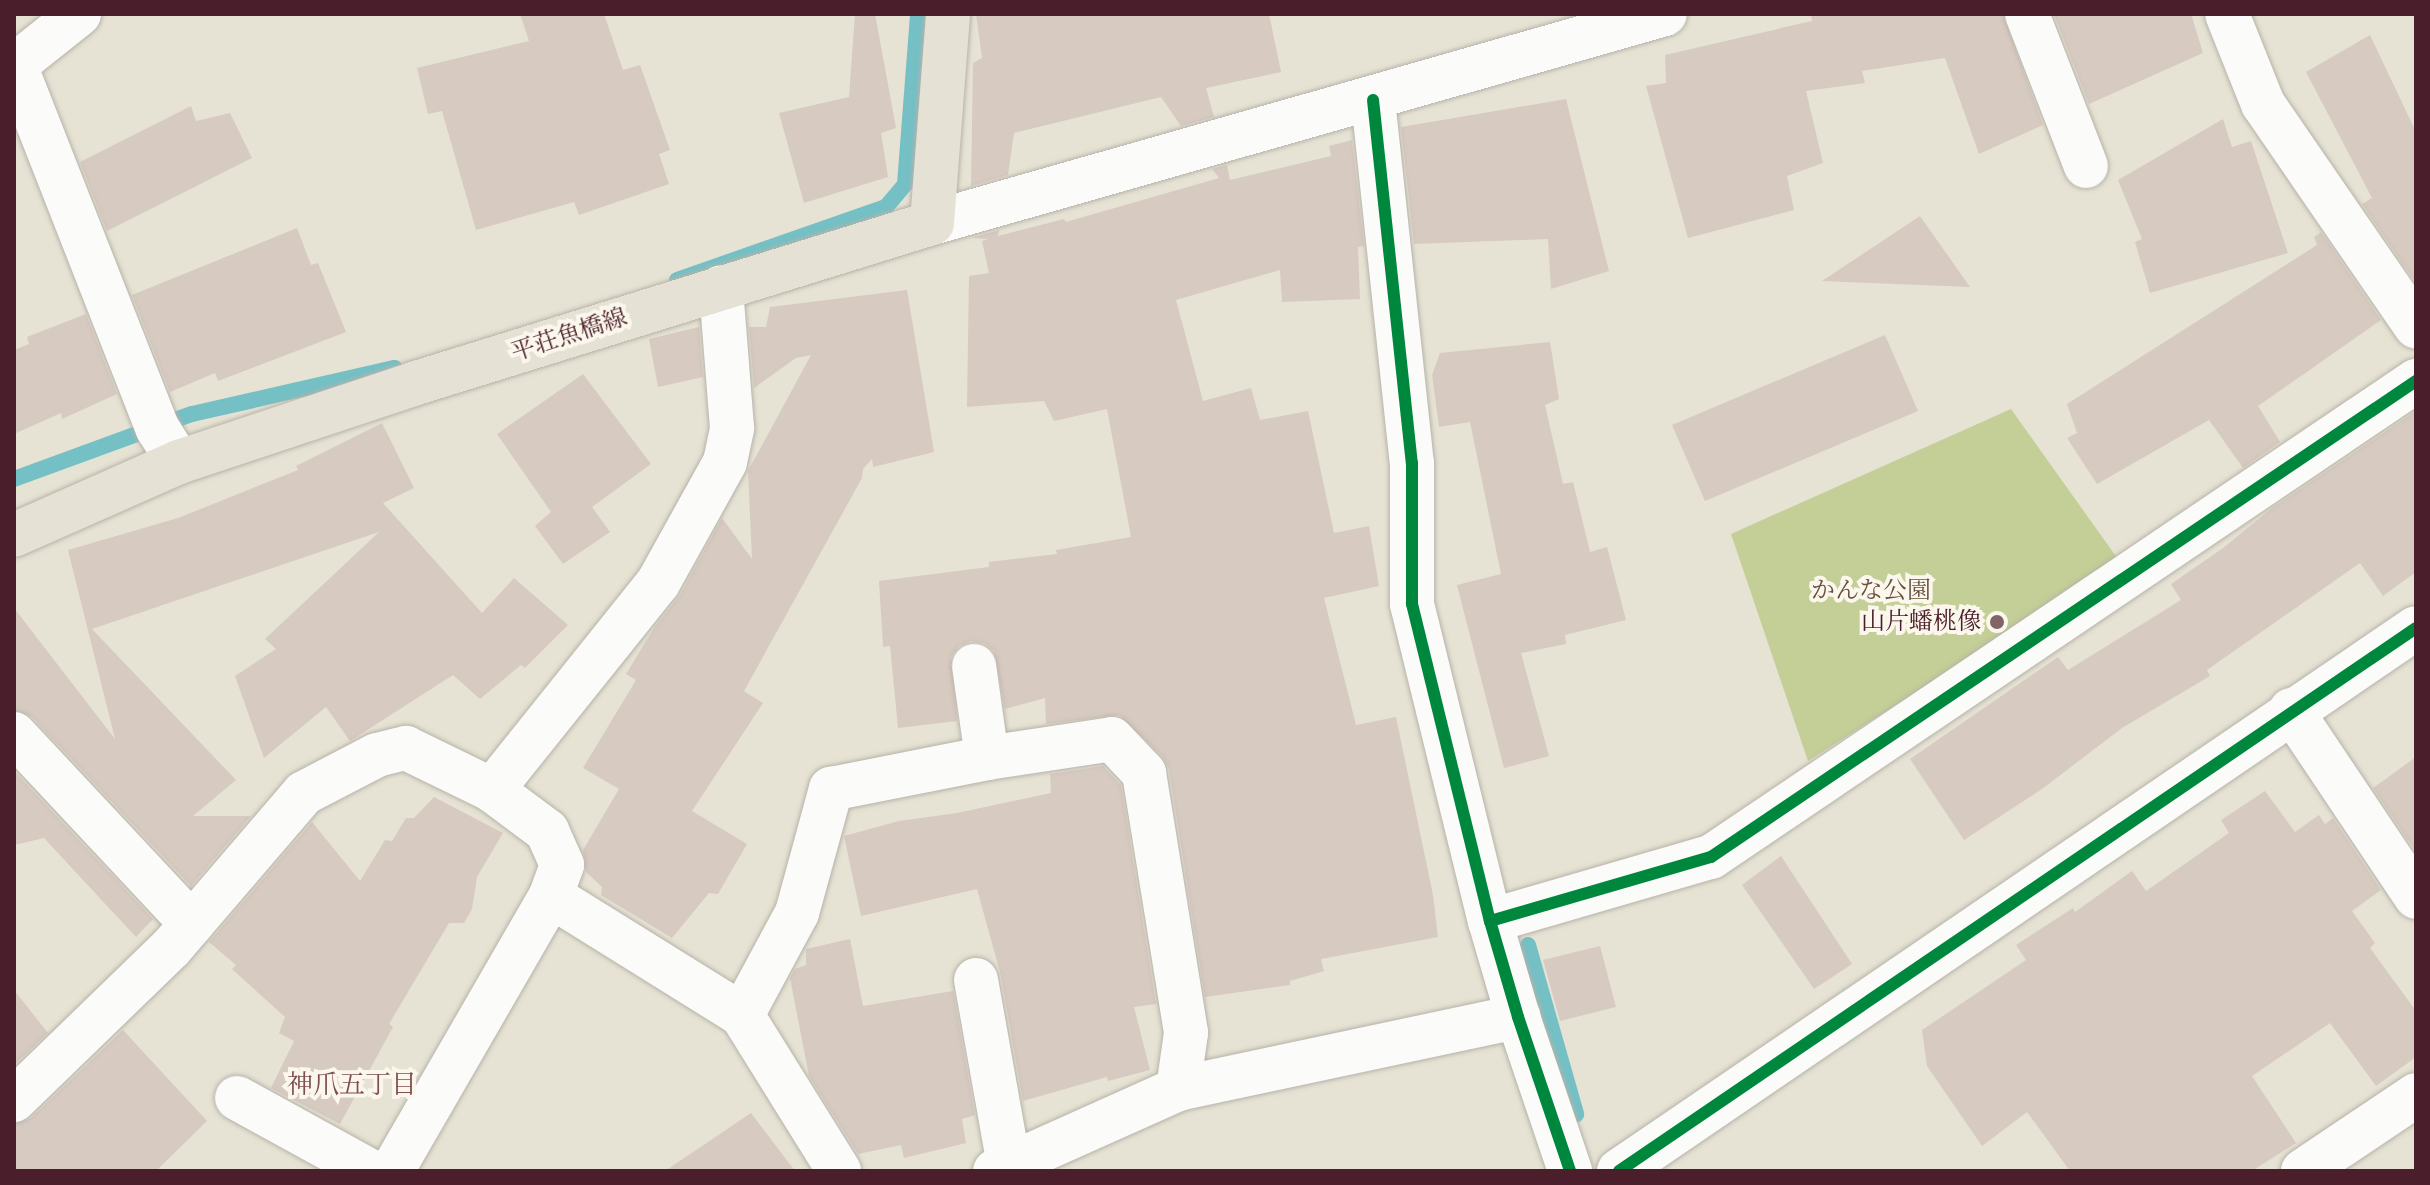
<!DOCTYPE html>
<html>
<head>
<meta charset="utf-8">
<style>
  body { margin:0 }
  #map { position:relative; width:2430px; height:1185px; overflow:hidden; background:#e6e3d4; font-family:"IM FELL Great Primer","Noto Serif JP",serif }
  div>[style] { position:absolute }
  .green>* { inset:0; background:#c3cf96 }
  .stream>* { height:16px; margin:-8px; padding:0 8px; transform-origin:8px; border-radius:8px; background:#74c0c5 }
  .building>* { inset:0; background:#d7cac1 }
  .roads { filter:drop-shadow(0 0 2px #b8b2a9) drop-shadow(0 0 2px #b8b2a9) }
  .minor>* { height:44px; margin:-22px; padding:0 22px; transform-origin:22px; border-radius:22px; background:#fbfbf9 }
  .major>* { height:44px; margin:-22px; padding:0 22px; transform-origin:22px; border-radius:22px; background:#e5e1d4 }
  .cycleway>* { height:12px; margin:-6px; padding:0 6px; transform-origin:6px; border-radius:6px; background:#00873e }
  .dots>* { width:22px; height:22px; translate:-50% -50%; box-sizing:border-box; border:4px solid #fbf7ec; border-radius:50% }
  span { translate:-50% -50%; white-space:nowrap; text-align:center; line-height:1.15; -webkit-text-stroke:8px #fbf7ec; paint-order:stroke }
  .street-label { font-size:24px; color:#4a1f2b }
  .park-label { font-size:24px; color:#664f3c }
  .poi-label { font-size:24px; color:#4a1f2b }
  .right { translate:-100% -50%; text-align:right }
  .neighbourhood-label { font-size:26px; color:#7f4e52 }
  .frame { position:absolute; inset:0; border:16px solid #4a1f2b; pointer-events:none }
</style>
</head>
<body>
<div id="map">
  <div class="green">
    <i style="clip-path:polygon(2011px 409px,2120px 562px,1808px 761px,1731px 534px)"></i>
  </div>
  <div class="stream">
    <i style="left:677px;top:280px;width:221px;rotate:-19.3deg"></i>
    <i style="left:886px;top:207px;width:30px;rotate:-50deg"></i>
    <i style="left:905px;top:184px;width:170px;rotate:-85.6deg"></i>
    <i style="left:14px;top:479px;width:189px;rotate:-20.1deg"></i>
    <i style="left:192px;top:414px;width:208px;rotate:-12.8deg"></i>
    <i style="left:1528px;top:945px;width:176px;rotate:74.1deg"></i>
  </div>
  <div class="building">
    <i style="clip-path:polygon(520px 14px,604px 14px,623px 70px,640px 65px,670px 150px,659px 154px,669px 184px,579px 215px,574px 202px,476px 230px,442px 111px,428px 114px,417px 68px,529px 41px)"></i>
    <i style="clip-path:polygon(855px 14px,875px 14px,896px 128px,881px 133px,888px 177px,804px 203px,779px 113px,849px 97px)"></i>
    <i style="clip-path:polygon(976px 14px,1269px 14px,1281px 72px,1206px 88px,1214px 117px,1181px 126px,1161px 97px,1014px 133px,1008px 175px,971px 186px,973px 63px,982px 58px)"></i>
    <i style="clip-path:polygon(1811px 14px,2003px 14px,2043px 125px,1979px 154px,1945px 58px,1862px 71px,1865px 83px,1806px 91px,1823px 163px,1787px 176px,1794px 210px,1688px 238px,1646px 86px,1666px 83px,1665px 55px,1812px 21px)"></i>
    <i style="clip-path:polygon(2054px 14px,2191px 14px,2203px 53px,2089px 104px)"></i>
    <i style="clip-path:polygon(2370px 35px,2416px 132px,2416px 283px,2362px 204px,2372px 198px,2306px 72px)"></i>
    <i style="clip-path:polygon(1566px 99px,1609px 271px,1551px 289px,1548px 239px,1414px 244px,1401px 127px)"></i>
    <i style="clip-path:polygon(191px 106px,196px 121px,230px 113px,252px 158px,107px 231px,80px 162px)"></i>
    <i style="clip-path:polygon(2223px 119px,2232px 147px,2251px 141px,2288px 253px,2150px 293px,2135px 242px,2142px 239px,2118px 180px)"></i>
    <i style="clip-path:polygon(1352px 140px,1364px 246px,1358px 247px,1360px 299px,1282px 302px,1280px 270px,1176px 300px,1203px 401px,1251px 388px,1260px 420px,1308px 411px,1334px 533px,1369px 526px,1379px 586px,1324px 598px,1356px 725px,1396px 717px,1433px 895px,1438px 937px,1321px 959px,1324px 971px,1290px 981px,1290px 985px,1205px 997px,1169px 769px,1162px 756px,1119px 715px,1046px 724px,1045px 698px,1005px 709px,994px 651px,984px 643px,971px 641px,959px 646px,951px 657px,957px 721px,898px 728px,890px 646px,883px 647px,879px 581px,989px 567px,989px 562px,1057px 554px,1056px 550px,1131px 537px,1107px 409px,1054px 421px,1044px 401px,967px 407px,969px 276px,989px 273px,982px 241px,988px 239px,972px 238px,999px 230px,998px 236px,1064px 219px,1066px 222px,1219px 178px,1212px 169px,1227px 165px,1230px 180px,1331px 156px,1329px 146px)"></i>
    <i style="clip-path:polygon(1920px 216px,1970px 287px,1822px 281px)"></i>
    <i style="clip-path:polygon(297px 228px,311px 265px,318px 263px,346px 332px,218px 381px,215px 373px,170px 392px,132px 295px)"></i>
    <i style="clip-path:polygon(2321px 232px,2381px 320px,2258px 406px,2280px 442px,2243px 468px,2209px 420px,2097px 484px,2067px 438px,2077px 433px,2067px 404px,2317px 245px,2314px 237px)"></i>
    <i style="clip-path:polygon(907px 290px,934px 452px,873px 467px,872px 459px,863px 469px,862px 478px,744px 691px,763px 703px,692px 811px,747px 844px,718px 894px,709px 893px,672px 938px,601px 895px,602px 887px,586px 872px,583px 850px,619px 789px,583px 768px,636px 680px,626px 674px,654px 628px,680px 595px,722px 518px,752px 559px,748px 471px,811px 355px,796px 358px,754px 388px,749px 327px,766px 327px,770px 307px)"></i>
    <i style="clip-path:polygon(86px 314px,117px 394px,62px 419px,61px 413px,14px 434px,14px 350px,29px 344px,27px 337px)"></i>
    <i style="clip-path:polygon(699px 327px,703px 377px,658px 387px,649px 339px)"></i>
    <i style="clip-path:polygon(1885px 335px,1918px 411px,1705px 501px,1672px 425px)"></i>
    <i style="clip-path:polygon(1550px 342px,1559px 399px,1545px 405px,1563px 484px,1573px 482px,1590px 552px,1607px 547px,1626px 620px,1565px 635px,1566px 644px,1521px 653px,1549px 756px,1504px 768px,1457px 585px,1501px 574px,1470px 422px,1439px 427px,1432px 375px,1440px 353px)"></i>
    <i style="clip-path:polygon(583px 374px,651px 464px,592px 507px,610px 532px,563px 564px,535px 526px,551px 512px,497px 434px)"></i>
    <i style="clip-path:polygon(2416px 411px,2416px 572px,2383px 596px,2360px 563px,2207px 670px,2210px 676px,2122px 728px,2042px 789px,1964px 840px,1910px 759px,2058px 657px,2068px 670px,2181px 600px,2171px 584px,2223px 548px,2271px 509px)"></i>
    <i style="clip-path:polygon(382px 423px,414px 488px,383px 503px,482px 613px,514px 578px,568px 625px,525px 668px,521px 665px,480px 699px,453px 675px,350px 741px,326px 707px,264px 758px,235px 676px,276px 649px,265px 639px,379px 532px,92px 629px,236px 780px,193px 816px,251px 816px,191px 886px,32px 717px,14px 710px,14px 608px,115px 739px,68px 550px,178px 518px,298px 470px,296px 466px)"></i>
    <i style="clip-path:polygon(2416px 757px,2416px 852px,2373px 788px)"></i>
    <i style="clip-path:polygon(1103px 766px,1121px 785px,1156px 1004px,1134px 1007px,1150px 1070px,1108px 1081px,1107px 1077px,1023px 1101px,1001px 976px,977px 889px,861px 916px,844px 836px,899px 821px,957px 813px,1051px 793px,1050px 774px)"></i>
    <i style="clip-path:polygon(14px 771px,153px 919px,136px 937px,44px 838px,14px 845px)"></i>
    <i style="clip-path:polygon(2265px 791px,2295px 832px,2319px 815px,2325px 824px,2333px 818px,2381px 890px,2352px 911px,2375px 943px,2370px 948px,2416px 1011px,2416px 1057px,2376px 1086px,2330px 1023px,2252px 1076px,2296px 1143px,2252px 1171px,2070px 1171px,2027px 1112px,1982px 1146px,1927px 1066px,1922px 1030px,2026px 960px,2016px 945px,2073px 908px,2075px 912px,2132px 871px,2146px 891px,2229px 833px,2221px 820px)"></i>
    <i style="clip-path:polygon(434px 797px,503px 833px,477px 877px,472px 909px,464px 923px,449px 923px,389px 1024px,393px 1027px,340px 1124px,271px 1088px,294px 1041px,279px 1033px,285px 1017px,232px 969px,236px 965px,209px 942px,312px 822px,360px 881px,385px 840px,392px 841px,406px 818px,414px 818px)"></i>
    <i style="clip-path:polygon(1781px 856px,1852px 964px,1814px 989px,1742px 885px)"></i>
    <i style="clip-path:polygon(850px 939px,863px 1006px,953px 991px,975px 1115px,962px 1119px,966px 1143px,904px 1158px,901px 1145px,858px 1154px,809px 1076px,790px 978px,795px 969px,806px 965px,806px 949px)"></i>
    <i style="clip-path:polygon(1600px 946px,1616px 1007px,1560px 1021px,1543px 960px)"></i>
    <i style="clip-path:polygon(14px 990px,48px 1033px,14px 1065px)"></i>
    <i style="clip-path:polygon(123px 1030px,207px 1121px,156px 1171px,14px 1171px,14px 1124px,31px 1118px)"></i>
    <i style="clip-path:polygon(751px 1113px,795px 1171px,665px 1171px)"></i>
  </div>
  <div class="roads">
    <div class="minor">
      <i style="left:79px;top:14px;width:82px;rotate:141.4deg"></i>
      <i style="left:15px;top:65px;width:391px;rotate:68.6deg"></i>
      <i style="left:158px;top:429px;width:39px;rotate:58deg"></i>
      <i style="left:2027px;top:14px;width:163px;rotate:68.8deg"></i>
      <i style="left:2227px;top:14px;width:97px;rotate:68.2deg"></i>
      <i style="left:2263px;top:104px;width:270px;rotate:55.5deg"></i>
      <i style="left:1373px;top:100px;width:365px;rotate:83.9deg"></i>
      <i style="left:1412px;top:463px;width:141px;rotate:90deg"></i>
      <i style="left:1412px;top:604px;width:326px;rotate:76.2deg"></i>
      <i style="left:1490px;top:921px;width:100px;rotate:73.7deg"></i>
      <i style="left:1518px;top:1017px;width:163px;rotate:71.3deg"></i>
      <i style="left:932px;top:223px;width:762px;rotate:-15.91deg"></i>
      <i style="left:2291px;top:710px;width:225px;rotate:56.2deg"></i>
      <i style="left:14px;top:734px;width:260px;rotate:46.9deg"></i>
      <i style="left:987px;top:758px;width:126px;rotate:-8.6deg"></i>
      <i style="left:1112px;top:739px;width:47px;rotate:46.7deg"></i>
      <i style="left:1144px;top:773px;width:263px;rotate:80.8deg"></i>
      <i style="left:1186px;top:1033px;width:57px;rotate:98.1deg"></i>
      <i style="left:492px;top:790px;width:265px;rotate:-51.3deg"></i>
      <i style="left:658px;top:583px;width:138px;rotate:-61deg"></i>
      <i style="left:725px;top:462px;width:35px;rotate:-78deg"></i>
      <i style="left:732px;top:428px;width:141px;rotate:-94.5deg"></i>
      <i style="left:1490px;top:921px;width:230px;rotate:-16.2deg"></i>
      <i style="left:1711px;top:857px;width:851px;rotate:-34.03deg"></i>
      <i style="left:976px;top:980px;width:188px;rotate:79.9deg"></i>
      <i style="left:742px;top:1015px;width:116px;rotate:-61.7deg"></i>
      <i style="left:797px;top:913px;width:129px;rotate:-74.7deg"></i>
      <i style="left:831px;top:789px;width:159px;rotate:-11.2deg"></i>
      <i style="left:987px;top:758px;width:93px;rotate:-98deg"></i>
      <i style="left:237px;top:1098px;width:152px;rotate:28.8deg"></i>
      <i style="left:14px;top:1100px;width:219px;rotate:-44.1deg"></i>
      <i style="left:171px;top:948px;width:204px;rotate:-49.4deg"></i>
      <i style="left:304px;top:793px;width:82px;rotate:-27.5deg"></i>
      <i style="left:377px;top:755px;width:30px;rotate:-14deg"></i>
      <i style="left:406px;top:748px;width:96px;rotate:26deg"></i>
      <i style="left:492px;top:790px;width:69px;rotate:36.7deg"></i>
      <i style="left:547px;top:831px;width:37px;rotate:66deg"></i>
      <i style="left:562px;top:865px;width:33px;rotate:110deg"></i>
      <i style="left:392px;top:1171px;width:318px;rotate:-60deg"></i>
      <i style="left:551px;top:896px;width:225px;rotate:31.9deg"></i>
      <i style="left:742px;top:1015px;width:184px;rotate:58.1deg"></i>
      <i style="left:995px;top:1171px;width:201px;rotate:-24.1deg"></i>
      <i style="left:1178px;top:1089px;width:348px;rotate:-12deg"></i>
      <i style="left:1619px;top:1171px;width:964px;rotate:-34.27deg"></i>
      <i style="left:2303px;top:1171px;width:136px;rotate:-33.9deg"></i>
    </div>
    <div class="major">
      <i style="left:14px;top:535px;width:180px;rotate:-23.9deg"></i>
      <i style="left:179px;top:462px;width:247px;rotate:-18.4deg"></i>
      <i style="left:413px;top:384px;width:543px;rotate:-17.23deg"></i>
      <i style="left:932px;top:223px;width:210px;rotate:-85.6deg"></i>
    </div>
  </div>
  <div class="cycleway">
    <i style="left:1373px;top:100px;width:365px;rotate:83.9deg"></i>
    <i style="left:1412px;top:463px;width:141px;rotate:90deg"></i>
    <i style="left:1412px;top:604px;width:326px;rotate:76.2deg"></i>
    <i style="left:1490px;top:921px;width:100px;rotate:73.7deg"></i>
    <i style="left:1518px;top:1017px;width:163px;rotate:71.3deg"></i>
    <i style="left:1490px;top:921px;width:230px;rotate:-16.2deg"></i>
    <i style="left:1711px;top:857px;width:851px;rotate:-34.03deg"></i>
    <i style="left:1619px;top:1171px;width:964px;rotate:-34.27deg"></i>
  </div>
  <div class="dots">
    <i style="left:1997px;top:622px;background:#816466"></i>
  </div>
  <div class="street-label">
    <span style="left:569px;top:335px;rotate:-18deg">平荘魚橋線</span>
  </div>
  <div class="park-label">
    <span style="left:1871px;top:591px">かんな公園</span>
  </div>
  <div class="poi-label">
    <span class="right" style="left:1981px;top:622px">山片蟠桃像</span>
  </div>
  <div class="neighbourhood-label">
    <span style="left:352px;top:1085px">神爪五丁目</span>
  </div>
  <div class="frame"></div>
</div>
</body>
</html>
